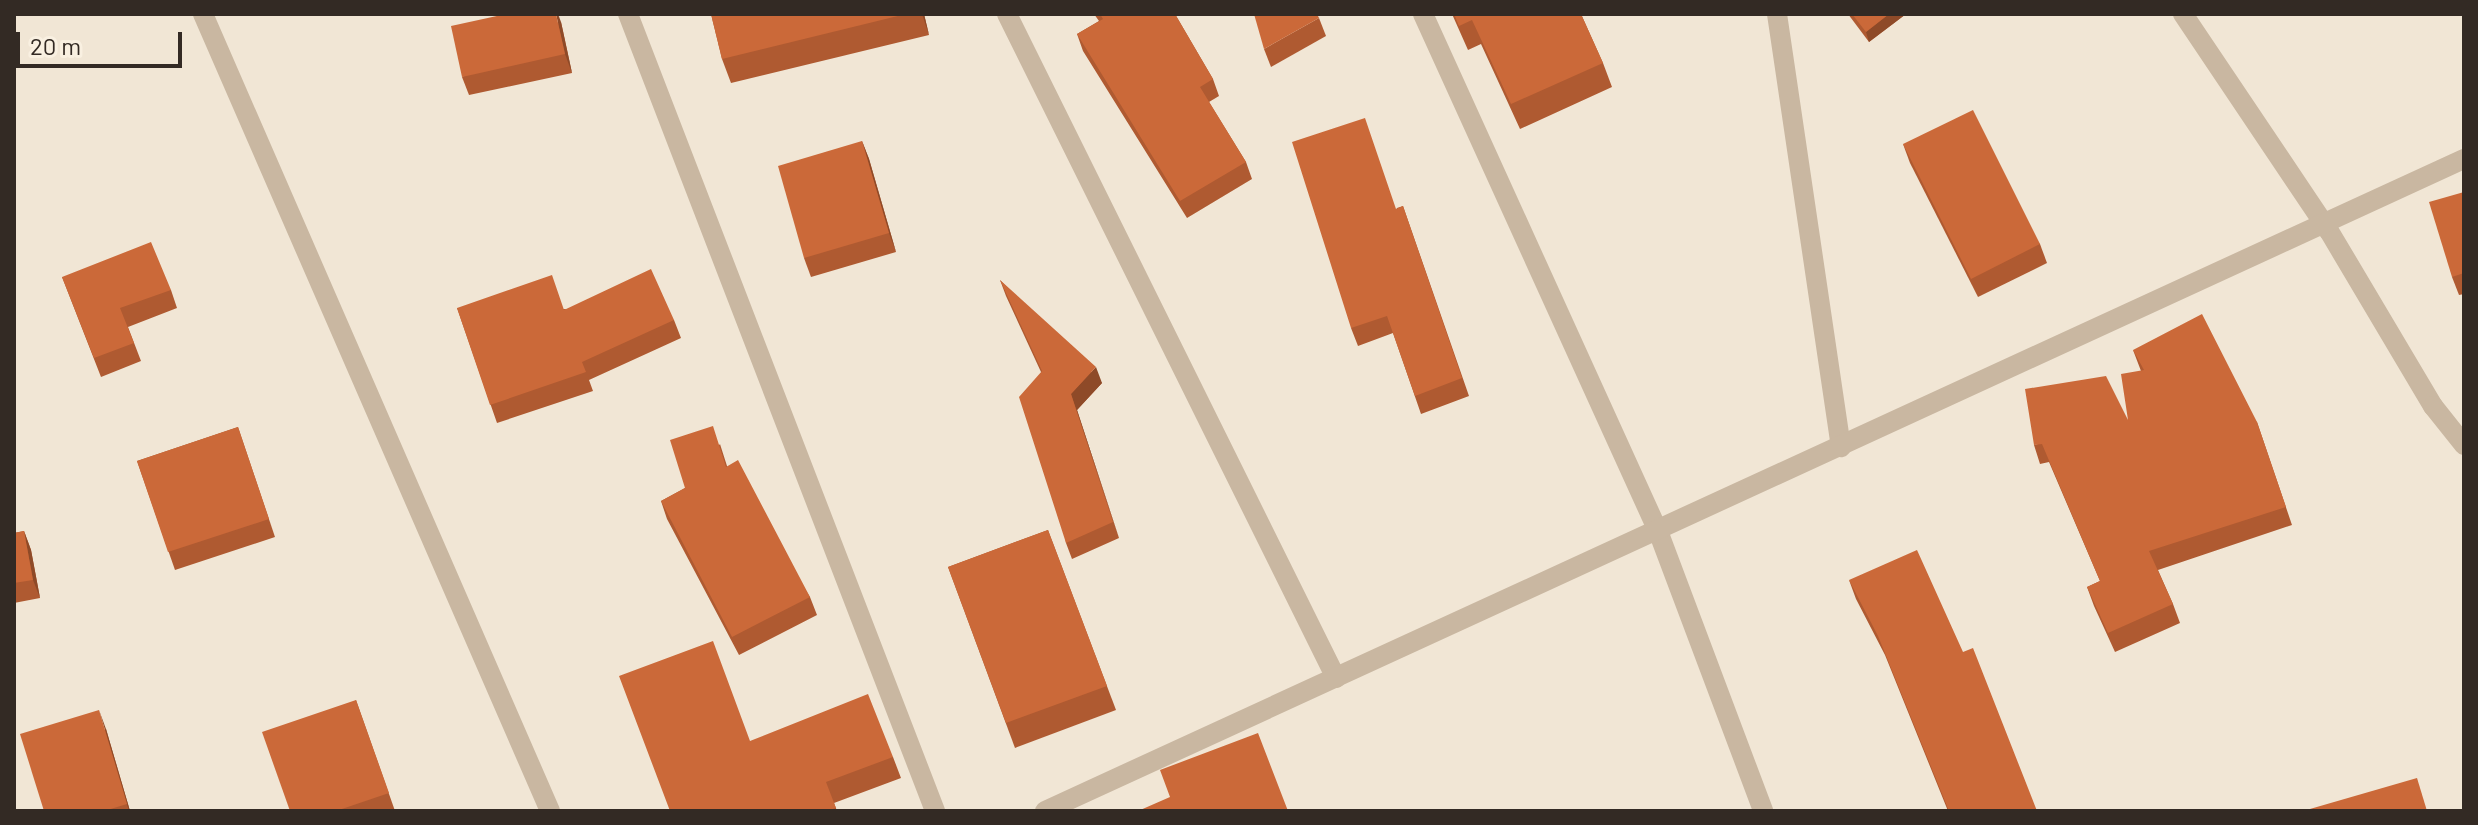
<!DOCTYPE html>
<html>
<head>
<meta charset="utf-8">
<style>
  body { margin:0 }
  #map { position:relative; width:2478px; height:825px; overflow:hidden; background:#f1e6d5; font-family:Barlow,sans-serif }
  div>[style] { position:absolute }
  .street>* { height:20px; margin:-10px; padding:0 10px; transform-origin:10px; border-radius:10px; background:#c9b7a1 }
  .wall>* { inset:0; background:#af5a31 }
  .shaded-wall>* { inset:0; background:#8e4a28 }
  .building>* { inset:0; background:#cb6939 }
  span { translate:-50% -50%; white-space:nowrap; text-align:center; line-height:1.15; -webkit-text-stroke:6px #f9f0e1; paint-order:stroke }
  .frame { position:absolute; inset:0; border:16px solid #332a24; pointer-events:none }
  .scale { position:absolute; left:16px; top:32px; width:166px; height:36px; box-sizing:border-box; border:4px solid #332a24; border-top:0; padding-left:10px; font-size:24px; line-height:28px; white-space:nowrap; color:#332a24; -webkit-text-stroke:6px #f9f0e1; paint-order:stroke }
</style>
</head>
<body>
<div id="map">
  <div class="street">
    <i style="left:203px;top:14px;width:869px;rotate:66.47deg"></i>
    <i style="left:628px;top:14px;width:854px;rotate:68.93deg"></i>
    <i style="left:1007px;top:14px;width:741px;rotate:63.64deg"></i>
    <i style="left:1423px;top:14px;width:568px;rotate:65.56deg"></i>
    <i style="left:1658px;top:531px;width:299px;rotate:69.4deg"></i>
    <i style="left:1777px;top:14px;width:438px;rotate:81.6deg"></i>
    <i style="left:2183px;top:14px;width:262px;rotate:56.1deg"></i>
    <i style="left:2329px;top:231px;width:204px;rotate:59.3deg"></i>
    <i style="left:2433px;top:406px;width:50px;rotate:51.5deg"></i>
    <i style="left:1045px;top:811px;width:1562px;rotate:-24.68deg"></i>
  </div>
  <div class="wall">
    <i style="clip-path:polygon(711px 14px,924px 14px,929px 35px,731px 83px,722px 59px)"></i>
    <i style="clip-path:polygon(1094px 14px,1175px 14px,1213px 79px,1219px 96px,1209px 102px,1246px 162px,1252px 179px,1187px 218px,1083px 51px,1077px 34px,1099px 21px)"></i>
    <i style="clip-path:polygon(1452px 14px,1581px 14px,1603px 63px,1612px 87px,1520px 129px,1481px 44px,1468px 50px)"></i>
    <i style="clip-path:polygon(1848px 14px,1906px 14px,1869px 42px)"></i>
    <i style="clip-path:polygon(1319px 18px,1326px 36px,1271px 67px,1264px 49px)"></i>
    <i style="clip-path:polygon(561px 22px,572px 73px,469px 95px,462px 77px)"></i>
    <i style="clip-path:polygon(862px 141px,869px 159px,896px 252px,811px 277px,804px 258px)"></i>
    <i style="clip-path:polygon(1903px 144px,2040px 244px,2047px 263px,1978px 297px,1910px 163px)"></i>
    <i style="clip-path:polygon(2464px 192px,2464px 294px,2459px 295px,2452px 277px)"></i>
    <i style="clip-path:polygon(1403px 206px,1469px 396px,1421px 414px,1393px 333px,1358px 346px,1351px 328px,1397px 208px)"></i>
    <i style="clip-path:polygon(62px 277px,171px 290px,177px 308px,128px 327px,141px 361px,101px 377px)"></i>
    <i style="clip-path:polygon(1000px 280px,1102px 383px,1077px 410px,1119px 538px,1072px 559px,1066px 543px,1041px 372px,1006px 296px)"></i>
    <i style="clip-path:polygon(457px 308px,564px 309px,674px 320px,681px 338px,589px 380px,593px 391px,497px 423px)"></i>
    <i style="clip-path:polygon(2133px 350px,2257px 422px,2292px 525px,2158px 570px,2173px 604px,2180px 623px,2115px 652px,2094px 606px,2087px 587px,2100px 581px,2049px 462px,2040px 464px,2034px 445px,2128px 420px,2141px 371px)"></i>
    <i style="clip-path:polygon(238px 427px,275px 537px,175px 570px,137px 461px)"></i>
    <i style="clip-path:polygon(720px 444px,727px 466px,810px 597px,817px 615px,739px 655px,667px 519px,661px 501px,685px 488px)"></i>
    <i style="clip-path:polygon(1048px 530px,1116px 710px,1015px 748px,948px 567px)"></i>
    <i style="clip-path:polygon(24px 531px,31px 550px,40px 598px,14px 603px,14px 533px)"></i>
    <i style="clip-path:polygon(1849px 580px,2037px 811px,1948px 811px,1885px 655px,1856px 599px)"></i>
    <i style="clip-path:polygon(356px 700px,395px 811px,290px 811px)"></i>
    <i style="clip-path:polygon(106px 729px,130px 811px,44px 811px)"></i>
    <i style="clip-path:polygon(750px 741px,893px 757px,901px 778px,834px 803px,837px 811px,670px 811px)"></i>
  </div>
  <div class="shaded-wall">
    <i style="clip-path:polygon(556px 14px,558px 14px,561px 22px,572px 73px,565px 54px)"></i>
    <i style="clip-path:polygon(922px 14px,924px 14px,929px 35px)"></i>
    <i style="clip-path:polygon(1889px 14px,1906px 14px,1869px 42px,1866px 32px)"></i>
    <i style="clip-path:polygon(862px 141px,869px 159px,896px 252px,889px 233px)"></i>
    <i style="clip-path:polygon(1096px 367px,1102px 383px,1077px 410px,1119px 538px,1071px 394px)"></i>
    <i style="clip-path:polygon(24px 531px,31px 550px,40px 598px,33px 580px)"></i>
    <i style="clip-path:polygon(99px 710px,106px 729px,130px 811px,129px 811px)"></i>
  </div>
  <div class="building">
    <i style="clip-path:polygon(506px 14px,556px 14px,565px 54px,462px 77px,451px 26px)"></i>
    <i style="clip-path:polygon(711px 14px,906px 14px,722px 59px)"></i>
    <i style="clip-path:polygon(1100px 14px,1175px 14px,1213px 79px,1200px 87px,1246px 162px,1180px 201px,1077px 34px,1103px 19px)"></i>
    <i style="clip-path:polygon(1254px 14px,1317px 14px,1319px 18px,1264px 49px)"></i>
    <i style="clip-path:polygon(1454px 14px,1581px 14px,1603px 63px,1511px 104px,1472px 20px,1459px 26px)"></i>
    <i style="clip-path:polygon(1852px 14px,1889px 14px,1866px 32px)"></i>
    <i style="clip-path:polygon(1973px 110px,2040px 244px,1971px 279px,1903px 144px)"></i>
    <i style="clip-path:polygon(1365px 118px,1396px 209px,1403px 206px,1462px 378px,1415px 396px,1387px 316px,1351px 328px,1292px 142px)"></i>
    <i style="clip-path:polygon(862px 141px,889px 233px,804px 258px,778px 166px)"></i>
    <i style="clip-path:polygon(2464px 192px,2464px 273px,2452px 277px,2429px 202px)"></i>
    <i style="clip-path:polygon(151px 242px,171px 290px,120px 308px,134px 343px,94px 358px,62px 277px)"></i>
    <i style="clip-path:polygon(651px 269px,674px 320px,582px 362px,586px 372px,490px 405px,457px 308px,552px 275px,564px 310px)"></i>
    <i style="clip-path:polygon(1000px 280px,1096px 367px,1071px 394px,1113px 522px,1066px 543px,1019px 397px,1042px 371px)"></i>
    <i style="clip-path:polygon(2202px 314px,2257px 422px,2286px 507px,2149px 551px,2173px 604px,2108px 633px,2087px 587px,2100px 581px,2042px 444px,2034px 445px,2025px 389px,2106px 376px,2128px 420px,2121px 374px,2144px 370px,2133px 350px)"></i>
    <i style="clip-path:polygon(713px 426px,726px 467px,738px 460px,810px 597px,732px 637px,661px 501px,685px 488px,670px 440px)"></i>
    <i style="clip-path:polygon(238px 427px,269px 519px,168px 552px,137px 461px)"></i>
    <i style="clip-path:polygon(1048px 530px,1107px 686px,1006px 723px,948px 567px)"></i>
    <i style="clip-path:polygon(24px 531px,33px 580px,14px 583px,14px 533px)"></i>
    <i style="clip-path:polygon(1917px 550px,1963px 652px,1973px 648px,2037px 811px,1949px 811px,1878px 636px,1849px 580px)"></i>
    <i style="clip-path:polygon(713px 641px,750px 741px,868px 694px,893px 757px,826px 782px,836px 808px,827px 811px,670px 811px,619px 676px)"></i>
    <i style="clip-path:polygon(356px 700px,389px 793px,336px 811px,290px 811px,262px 732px)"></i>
    <i style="clip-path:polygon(99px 710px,127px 804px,104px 811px,44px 811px,20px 734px)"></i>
    <i style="clip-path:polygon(1258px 733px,1288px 811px,1138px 811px,1170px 797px,1160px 770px)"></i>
    <i style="clip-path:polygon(2417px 778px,2427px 811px,2303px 811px)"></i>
  </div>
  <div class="frame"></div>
  <div class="scale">20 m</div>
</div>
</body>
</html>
